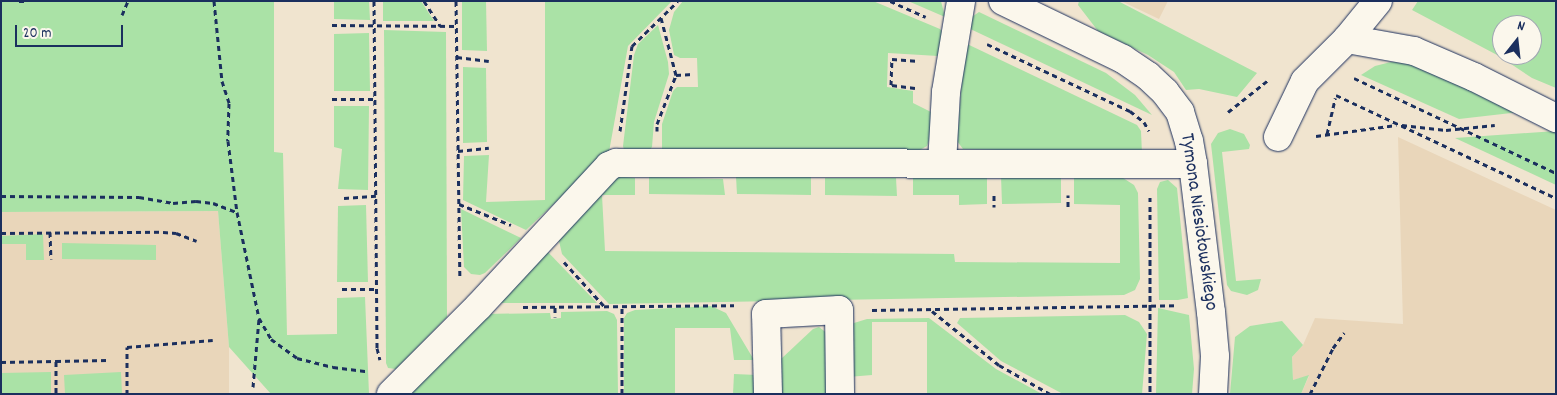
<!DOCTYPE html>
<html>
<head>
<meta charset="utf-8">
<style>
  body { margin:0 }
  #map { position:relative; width:1557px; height:395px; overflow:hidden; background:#f0e4cf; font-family:Dekko,sans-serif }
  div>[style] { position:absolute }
  .built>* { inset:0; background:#e9d6ba }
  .green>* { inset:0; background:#aae2a6 }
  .path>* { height:3px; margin-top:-1.5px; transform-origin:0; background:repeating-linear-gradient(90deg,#1b2f5e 0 5px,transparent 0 9px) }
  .roads { filter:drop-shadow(0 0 1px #1b2f5e) drop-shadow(0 0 1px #1b2f5e) }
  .minor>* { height:28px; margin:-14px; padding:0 14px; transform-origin:14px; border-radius:14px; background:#fbf7ec }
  span { translate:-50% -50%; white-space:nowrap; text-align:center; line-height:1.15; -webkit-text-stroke:4.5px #fbf7ec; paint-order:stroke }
  .street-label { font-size:20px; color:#1b2f5e }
  .frame { position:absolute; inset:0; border:2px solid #1b2f5e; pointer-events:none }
  .north { position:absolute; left:1492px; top:15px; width:50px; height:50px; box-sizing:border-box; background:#fbf7ec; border:1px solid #a1a7b3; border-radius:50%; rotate:16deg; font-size:14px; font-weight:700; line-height:20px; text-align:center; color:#1b2f5e }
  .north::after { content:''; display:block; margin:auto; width:18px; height:22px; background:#1b2f5e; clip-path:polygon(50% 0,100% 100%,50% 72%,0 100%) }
  .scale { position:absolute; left:15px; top:25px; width:108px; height:22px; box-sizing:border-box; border:2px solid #1b2f5e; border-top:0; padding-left:6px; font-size:15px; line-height:18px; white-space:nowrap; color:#1b2f5e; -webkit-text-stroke:4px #fbf7ec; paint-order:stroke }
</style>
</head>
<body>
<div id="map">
  <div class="built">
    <i style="clip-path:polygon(1121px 1px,1168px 1px,1159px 19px)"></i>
    <i style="clip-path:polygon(1398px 137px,1556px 210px,1556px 394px,1301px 394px,1309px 376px,1293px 380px,1292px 357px,1303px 345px,1315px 318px,1403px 324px)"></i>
    <i style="clip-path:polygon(218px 211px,229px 347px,229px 394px,1px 394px,1px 212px)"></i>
  </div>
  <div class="green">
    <i style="clip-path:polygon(1px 1px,274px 1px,274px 152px,283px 153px,287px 335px,337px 334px,337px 298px,365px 297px,369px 394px,271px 394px,229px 347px,218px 211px,1px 212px)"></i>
    <i style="clip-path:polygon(334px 1px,369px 1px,370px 20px,334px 19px)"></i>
    <i style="clip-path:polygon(383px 1px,421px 1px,434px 21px,383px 21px)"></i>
    <i style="clip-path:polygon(462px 1px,486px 1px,487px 51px,462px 50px)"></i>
    <i style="clip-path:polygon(545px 1px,672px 1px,628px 46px,609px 152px,526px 230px,463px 200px,464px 156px,489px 155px,486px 202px,545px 200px)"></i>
    <i style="clip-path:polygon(683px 1px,873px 1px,940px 29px,944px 34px,941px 53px,938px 56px,888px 53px,887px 87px,913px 91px,913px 103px,931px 112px,930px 137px,927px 146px,918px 151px,662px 149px,662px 124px,673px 91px,677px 87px,698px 87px,697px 58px,680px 58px,674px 55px,669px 30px,674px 12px)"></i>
    <i style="clip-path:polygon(908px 1px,941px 1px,945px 17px)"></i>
    <i style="clip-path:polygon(1079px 1px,1118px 1px,1257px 73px,1237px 97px,1199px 89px,1186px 90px,1174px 72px,1148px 55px,1098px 31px,1078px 5px)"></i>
    <i style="clip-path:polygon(evenodd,1418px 1px,1556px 1px,1556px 88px,1532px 78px,1499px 56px,1412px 10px,1418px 1px,1502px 25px,1532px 25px,1532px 55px,1502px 55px,1502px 25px)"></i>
    <i style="clip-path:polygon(979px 12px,1106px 73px,1135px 95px,1152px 115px,964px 26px,966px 21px)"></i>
    <i style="clip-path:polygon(658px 25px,668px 62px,669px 74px,654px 122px,652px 147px,649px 151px,624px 150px,623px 146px,634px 55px,638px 44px)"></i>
    <i style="clip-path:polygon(384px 30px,446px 32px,447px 317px,396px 369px,388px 368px,386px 363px)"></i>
    <i style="clip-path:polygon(369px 33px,370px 91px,334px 91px,334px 34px)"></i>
    <i style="clip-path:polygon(965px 43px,1137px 125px,1141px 131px,1142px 154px,963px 149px,957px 141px)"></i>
    <i style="clip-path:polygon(1391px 62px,1406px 62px,1520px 112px,1459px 119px,1361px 75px,1375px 66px)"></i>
    <i style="clip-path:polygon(463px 67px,486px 68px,487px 142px,463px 143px)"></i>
    <i style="clip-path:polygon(334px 106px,369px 106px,368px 190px,338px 189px,342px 149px,334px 147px)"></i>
    <i style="clip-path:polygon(1230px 129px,1244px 134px,1250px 145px,1249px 149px,1222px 152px,1236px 281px,1261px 279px,1258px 290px,1247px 295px,1231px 291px,1227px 285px,1211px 144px,1218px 133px)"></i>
    <i style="clip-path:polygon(1556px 131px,1556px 185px,1455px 138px)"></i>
    <i style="clip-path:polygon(614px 176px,635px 178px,635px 195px,602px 195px,605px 251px,954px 254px,955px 262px,1120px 263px,1120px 205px,1074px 204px,1074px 178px,1123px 178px,1134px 185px,1138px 193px,1140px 279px,1135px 290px,1124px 295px,609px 304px,562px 254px,559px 241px,559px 237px)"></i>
    <i style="clip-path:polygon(987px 176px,987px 204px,959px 205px,959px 195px,913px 195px,913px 177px)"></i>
    <i style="clip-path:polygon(1001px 176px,1061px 177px,1061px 203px,1002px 204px)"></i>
    <i style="clip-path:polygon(649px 177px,723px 179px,725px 195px,649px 194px)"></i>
    <i style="clip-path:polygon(736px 177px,811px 177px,811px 195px,737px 194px)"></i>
    <i style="clip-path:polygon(825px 178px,896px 178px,897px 196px,825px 195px)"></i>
    <i style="clip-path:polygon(1168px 180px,1177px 188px,1188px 298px,1178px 300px,1159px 300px,1157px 189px,1160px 182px)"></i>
    <i style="clip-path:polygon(366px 205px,368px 282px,337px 282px,338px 206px)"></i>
    <i style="clip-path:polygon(461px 209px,521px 238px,485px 273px,480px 275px,471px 274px,464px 267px)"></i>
    <i style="clip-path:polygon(43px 234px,44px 260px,26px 260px,26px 244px,1px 244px,1px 236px)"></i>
    <i style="clip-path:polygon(62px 243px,156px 245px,156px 260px,62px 259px)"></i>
    <i style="clip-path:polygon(545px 249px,597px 303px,492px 303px)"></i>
    <i style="clip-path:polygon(711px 306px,726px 313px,754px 360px,734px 360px,730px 328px,675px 328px,675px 394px,624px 394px,624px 318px,627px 313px,635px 310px)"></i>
    <i style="clip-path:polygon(1158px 308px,1189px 315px,1194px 369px,1192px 394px,1156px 394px)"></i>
    <i style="clip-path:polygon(607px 311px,614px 314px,617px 320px,618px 394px,405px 394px,484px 314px,550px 313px,551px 319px,561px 318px,561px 312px)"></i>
    <i style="clip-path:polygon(1125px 315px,1139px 322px,1147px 334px,1142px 394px,1063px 394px,1001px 361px,957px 323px,960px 318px)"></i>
    <i style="clip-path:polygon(929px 318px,996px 369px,1042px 394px,927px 394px,927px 322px,872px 322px,872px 375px,848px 377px,850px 326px,854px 323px,867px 319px)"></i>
    <i style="clip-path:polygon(1282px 321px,1303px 345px,1292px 357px,1293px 380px,1309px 375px,1301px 394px,1230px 394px,1235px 337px,1250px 326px)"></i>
    <i style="clip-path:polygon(819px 327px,828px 334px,830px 394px,782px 394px,781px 359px,813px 329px)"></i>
    <i style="clip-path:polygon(51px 372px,51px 394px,1px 394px,1px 373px)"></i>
    <i style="clip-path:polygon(121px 372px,122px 394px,65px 394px,64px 375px)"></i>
    <i style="clip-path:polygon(734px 374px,757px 375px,757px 394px,733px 394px)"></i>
  </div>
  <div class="path">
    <i style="left:19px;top:1px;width:8px"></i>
    <i style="left:214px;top:1px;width:80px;rotate:84.3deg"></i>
    <i style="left:222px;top:81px;width:23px;rotate:72deg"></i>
    <i style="left:229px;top:103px;width:38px;rotate:92deg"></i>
    <i style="left:228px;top:141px;width:72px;rotate:82.8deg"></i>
    <i style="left:374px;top:1px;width:347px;rotate:89.5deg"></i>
    <i style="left:377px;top:348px;width:12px;rotate:76deg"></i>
    <i style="left:424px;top:1px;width:30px;rotate:57deg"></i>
    <i style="left:456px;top:1px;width:276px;rotate:89.2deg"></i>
    <i style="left:890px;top:1px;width:39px;rotate:24deg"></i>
    <i style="left:122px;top:15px;width:15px;rotate:-67deg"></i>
    <i style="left:332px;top:25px;width:125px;rotate:0.5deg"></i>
    <i style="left:987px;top:44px;width:158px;rotate:25.1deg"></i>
    <i style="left:1130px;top:111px;width:18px;rotate:38deg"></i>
    <i style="left:1144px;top:122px;width:10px;rotate:61deg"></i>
    <i style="left:457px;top:57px;width:32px;rotate:7deg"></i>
    <i style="left:676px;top:75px;width:17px;rotate:-3deg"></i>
    <i style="left:1354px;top:78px;width:223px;rotate:25.2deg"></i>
    <i style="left:915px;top:88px;width:24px;rotate:-173deg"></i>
    <i style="left:891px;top:85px;width:26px;rotate:-88deg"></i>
    <i style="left:892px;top:59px;width:27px;rotate:4deg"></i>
    <i style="left:1336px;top:95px;width:243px;rotate:25.1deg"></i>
    <i style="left:332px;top:99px;width:43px"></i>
    <i style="left:1228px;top:112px;width:50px;rotate:-38.5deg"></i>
    <i style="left:1402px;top:125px;width:44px;rotate:6.5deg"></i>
    <i style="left:1446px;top:130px;width:49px;rotate:-5.8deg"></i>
    <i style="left:620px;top:131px;width:86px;rotate:-82deg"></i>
    <i style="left:632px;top:46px;width:64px;rotate:-44.4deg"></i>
    <i style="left:657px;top:131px;width:7px;rotate:-90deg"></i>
    <i style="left:657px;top:124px;width:53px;rotate:-68.8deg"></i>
    <i style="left:676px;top:75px;width:59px;rotate:-104.7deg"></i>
    <i style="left:1327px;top:134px;width:37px;rotate:-77deg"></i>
    <i style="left:1316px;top:136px;width:81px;rotate:-7.8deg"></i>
    <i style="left:458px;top:151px;width:31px;rotate:-6deg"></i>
    <i style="left:994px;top:195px;width:12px;rotate:90deg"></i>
    <i style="left:1px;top:196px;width:138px;rotate:0.4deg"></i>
    <i style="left:139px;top:197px;width:35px;rotate:10deg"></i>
    <i style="left:173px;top:203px;width:23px;rotate:-5deg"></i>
    <i style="left:196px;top:201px;width:17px;rotate:7deg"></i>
    <i style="left:213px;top:203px;width:26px;rotate:21deg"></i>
    <i style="left:237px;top:212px;width:108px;rotate:78.3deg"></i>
    <i style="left:259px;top:318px;width:24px;rotate:60deg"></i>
    <i style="left:271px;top:339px;width:32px;rotate:36deg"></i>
    <i style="left:297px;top:358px;width:37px;rotate:14deg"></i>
    <i style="left:333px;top:367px;width:34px;rotate:7deg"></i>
    <i style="left:1150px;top:197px;width:197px;rotate:90deg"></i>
    <i style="left:344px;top:198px;width:32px;rotate:-4deg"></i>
    <i style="left:459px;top:204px;width:56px;rotate:22deg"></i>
    <i style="left:1068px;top:207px;width:12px;rotate:-90deg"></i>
    <i style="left:50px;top:232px;width:27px;rotate:88deg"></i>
    <i style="left:1px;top:233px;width:162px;rotate:-0.4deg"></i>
    <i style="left:163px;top:232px;width:13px;rotate:4deg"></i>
    <i style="left:176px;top:233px;width:22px;rotate:21deg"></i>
    <i style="left:564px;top:262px;width:61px;rotate:47.7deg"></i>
    <i style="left:342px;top:289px;width:34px"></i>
    <i style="left:523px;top:307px;width:211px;rotate:-0.5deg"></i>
    <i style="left:555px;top:307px;width:10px;rotate:90deg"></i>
    <i style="left:622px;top:308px;width:86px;rotate:90deg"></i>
    <i style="left:872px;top:310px;width:306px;rotate:-0.9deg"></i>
    <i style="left:932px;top:311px;width:86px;rotate:38.9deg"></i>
    <i style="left:999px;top:365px;width:59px;rotate:29.6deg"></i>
    <i style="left:56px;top:361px;width:52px;rotate:-1.1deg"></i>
    <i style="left:1px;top:362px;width:55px;rotate:-1deg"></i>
    <i style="left:56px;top:361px;width:33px;rotate:90deg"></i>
    <i style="left:253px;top:387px;width:68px;rotate:-85deg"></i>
    <i style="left:127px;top:394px;width:47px;rotate:-90deg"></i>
    <i style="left:127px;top:347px;width:86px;rotate:-4.7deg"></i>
    <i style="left:1310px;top:394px;width:51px;rotate:-63.4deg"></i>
    <i style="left:1333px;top:348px;width:19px;rotate:-54deg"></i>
  </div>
  <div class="roads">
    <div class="minor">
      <i style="left:1003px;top:1px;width:133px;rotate:25.8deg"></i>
      <i style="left:1123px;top:59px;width:30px;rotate:34deg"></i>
      <i style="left:1148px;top:76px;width:23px;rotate:43deg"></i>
      <i style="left:1165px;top:92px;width:25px;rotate:53deg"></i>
      <i style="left:1180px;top:112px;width:30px;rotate:73deg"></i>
      <i style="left:1189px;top:141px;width:23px;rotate:80deg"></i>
      <i style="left:1193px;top:164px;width:149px;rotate:83.1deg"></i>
      <i style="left:1211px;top:312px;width:44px;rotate:84.8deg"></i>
      <i style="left:1215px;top:356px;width:38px;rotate:93deg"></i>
      <i style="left:1347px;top:39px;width:68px;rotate:10.2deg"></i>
      <i style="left:1414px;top:51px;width:65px;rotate:23.4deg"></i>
      <i style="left:1474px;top:77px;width:92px;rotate:26.6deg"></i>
      <i style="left:1278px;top:137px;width:62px;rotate:-64.3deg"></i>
      <i style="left:1305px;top:81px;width:59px;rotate:-45deg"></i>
      <i style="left:1347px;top:39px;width:49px;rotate:-50.8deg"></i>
      <i style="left:942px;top:164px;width:72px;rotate:-86.8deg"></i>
      <i style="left:946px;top:92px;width:92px;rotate:-80.6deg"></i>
      <i style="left:391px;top:394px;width:123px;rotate:-45deg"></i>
      <i style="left:478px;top:307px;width:192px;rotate:-47.1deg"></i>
      <i style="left:609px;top:166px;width:8px;rotate:-23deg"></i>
      <i style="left:616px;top:163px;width:577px;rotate:0.1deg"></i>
      <i style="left:768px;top:394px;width:80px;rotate:-91.4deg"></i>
      <i style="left:766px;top:314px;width:73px;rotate:-3.1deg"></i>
      <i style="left:839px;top:310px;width:84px;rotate:89.3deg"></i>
    </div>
  </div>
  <div class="street-label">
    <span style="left:1198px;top:222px;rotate:82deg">Tymona Niesiołowskiego</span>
  </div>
  <div class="frame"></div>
  <div class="north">N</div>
  <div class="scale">20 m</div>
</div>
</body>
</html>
